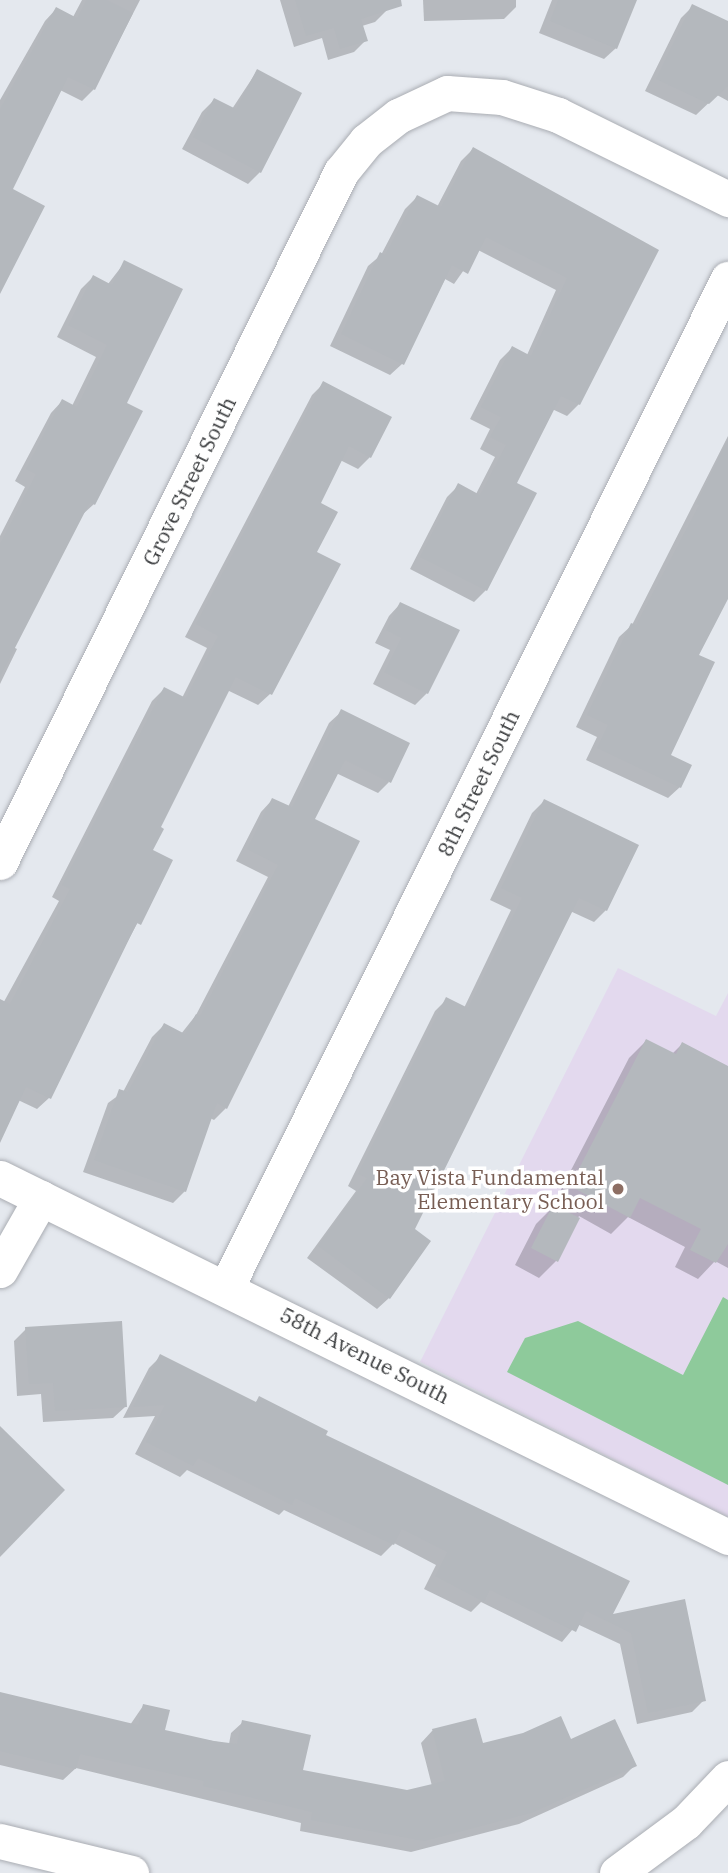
<!DOCTYPE html>
<html>
<head>
<meta charset="utf-8">
<style>
  body { margin:0 }
  #map { position:relative; width:728px; height:1873px; overflow:hidden; background:#e4e8ee; font-family:"IBM Plex Serif",serif }
  div>[style] { position:absolute }
  .education>* { inset:0; background:#e3d9ee }
  .green>* { inset:0; background:#8eca9b }
  .shadow>* { inset:0; background:#0003 }
  .building>* { inset:0; background:#b4b8bd }
  .roads { filter:drop-shadow(0 0 2px #aaadb3) drop-shadow(0 0 2px #aaadb3) }
  .minor>* { height:35px; margin:-17.5px; padding:0 17.5px; transform-origin:17.5px; border-radius:17.5px; background:#fff }
  .dots>* { width:19px; height:19px; translate:-50% -50%; box-sizing:border-box; border:4px solid #fff; border-radius:50% }
  span { translate:-50% -50%; white-space:nowrap; text-align:center; line-height:1.15; -webkit-text-stroke:7px #fff; paint-order:stroke }
  .street-label { font-size:21px; color:#3a3c3e }
  .education-label { font-size:21px; color:#785e54 }
  .right { translate:-100% -50%; text-align:right }
</style>
</head>
<body>
<div id="map">
  <div class="education">
    <i style="clip-path:polygon(618px 968px,716px 1016px,728px 993px,728px 1517px,420px 1362px)"></i>
  </div>
  <div class="green">
    <i style="clip-path:polygon(723px 1297px,728px 1300px,728px 1485px,507px 1372px,525px 1338px,578px 1321px,683px 1375px)"></i>
  </div>
  <div class="shadow">
    <i style="clip-path:polygon(82px 0,140px 0,94px 89px,82px 101px,60px 90px,10px 189px,0 274px,0 100px,45px 21px,56px 9px,73px 17px)"></i>
    <i style="clip-path:polygon(280px 0,384px 0,387px 10px,375px 22px,362px 26px,366px 40px,354px 52px,328px 60px,322px 38px,294px 47px)"></i>
    <i style="clip-path:polygon(423px 0,516px 0,516px 7px,504px 19px,424px 21px)"></i>
    <i style="clip-path:polygon(552px 0,636px 0,616px 48px,604px 59px,539px 33px)"></i>
    <i style="clip-path:polygon(693px 6px,728px 23px,728px 101px,717px 95px,696px 115px,645px 91px,681px 18px)"></i>
    <i style="clip-path:polygon(257px 71px,260px 172px,248px 184px,182px 149px,202px 112px,214px 100px,232px 109px)"></i>
    <i style="clip-path:polygon(473px 149px,657px 251px,579px 404px,567px 416px,552px 409px,515px 484px,486px 590px,474px 602px,410px 569px,447px 497px,458px 486px,476px 494px,495px 457px,480px 449px,490px 429px,470px 419px,500px 360px,512px 348px,527px 355px,556px 290px,478px 250px,454px 284px,445px 279px,402px 364px,390px 375px,330px 346px,368px 266px,381px 255px,405px 209px,417px 197px,437px 207px,461px 161px)"></i>
    <i style="clip-path:polygon(125px 262px,125px 404px,94px 504px,82px 515px,13px 647px,17px 649px,0 684px,0 536px,25px 487px,15px 481px,51px 413px,62px 401px,72px 406px,96px 357px,57px 337px,81px 289px,93px 277px,108px 284px)"></i>
    <i style="clip-path:polygon(324px 383px,370px 457px,358px 469px,340px 460px,319px 504px,270px 694px,258px 705px,227px 690px,158px 827px,151px 851px,171px 861px,66px 1055px,49px 1098px,37px 1109px,18px 1100px,0 1118px,0 1009px,59px 901px,52px 897px,152px 701px,164px 689px,182px 698px,207px 648px,185px 637px,312px 395px)"></i>
    <i style="clip-path:polygon(728px 436px,728px 595px,696px 656px,669px 755px,680px 787px,668px 798px,586px 760px,597px 737px,576px 727px,619px 637px,632px 625px)"></i>
    <i style="clip-path:polygon(400px 604px,427px 693px,415px 705px,373px 684px,390px 650px,375px 643px,389px 616px)"></i>
    <i style="clip-path:polygon(341px 712px,389px 782px,378px 793px,336px 773px,313px 820px,226px 1108px,214px 1120px,210px 1118px,185px 1191px,173px 1203px,83px 1172px,108px 1103px,123px 1092px,152px 1037px,164px 1025px,181px 1034px,196px 1015px,268px 877px,236px 861px,261px 812px,272px 800px,288px 807px,329px 723px)"></i>
    <i style="clip-path:polygon(544px 801px,606px 910px,594px 922px,570px 911px,412px 1230px,389px 1298px,377px 1309px,307px 1258px,356px 1191px,348px 1186px,435px 1011px,447px 999px,464px 1008px,511px 910px,490px 900px,532px 813px)"></i>
    <i style="clip-path:polygon(646px 1041px,672px 1054px,682px 1044px,728px 1068px,728px 1268px,715px 1261px,698px 1279px,675px 1267px,685px 1247px,628px 1217px,611px 1234px,579px 1216px,556px 1261px,539px 1278px,515px 1265px,536px 1224px,553px 1207px,568px 1215px,554px 1203px,629px 1058px)"></i>
    <i style="clip-path:polygon(26px 1329px,125px 1407px,113px 1418px,43px 1422px,41px 1394px,17px 1396px,14px 1341px)"></i>
    <i style="clip-path:polygon(161px 1356px,254px 1404px,259px 1399px,324px 1436px,610px 1616px,683px 1601px,704px 1700px,692px 1712px,637px 1724px,620px 1644px,577px 1624px,562px 1642px,481px 1602px,471px 1612px,424px 1589px,436px 1565px,394px 1543px,381px 1556px,284px 1510px,279px 1515px,187px 1470px,180px 1477px,135px 1454px,155px 1416px,123px 1418px,149px 1368px)"></i>
    <i style="clip-path:polygon(0 1694px,130px 1725px,143px 1706px,163px 1732px,229px 1744px,231px 1733px,243px 1722px,301px 1772px,407px 1792px,432px 1786px,421px 1743px,432px 1731px,475px 1720px,482px 1745px,570px 1742px,634px 1766px,623px 1777px,519px 1824px,411px 1852px,300px 1831px,301px 1823px,76px 1768px,63px 1780px,0 1765px)"></i>
  </div>
  <div class="building">
    <i style="clip-path:polygon(86px 0,107px 0,133px 13px,95px 90px,68px 77px,13px 189px,45px 206px,0 294px,0 109px,56px 7px,77px 18px)"></i>
    <i style="clip-path:polygon(295px 0,401px 0,402px 6px,361px 19px,368px 41px,340px 49px,334px 28px,306px 36px)"></i>
    <i style="clip-path:polygon(558px 0,637px 0,617px 49px,550px 21px)"></i>
    <i style="clip-path:polygon(692px 4px,728px 21px,728px 86px,709px 104px,656px 79px)"></i>
    <i style="clip-path:polygon(257px 69px,302px 93px,261px 173px,193px 137px,214px 98px,236px 109px)"></i>
    <i style="clip-path:polygon(473px 147px,659px 250px,580px 405px,561px 396px,517px 483px,537px 493px,487px 591px,420px 557px,458px 483px,480px 495px,506px 445px,490px 437px,501px 417px,481px 407px,512px 346px,531px 356px,567px 278px,486px 237px,468px 274px,452px 265px,404px 365px,341px 334px,380px 252px,385px 255px,417px 195px,441px 207px)"></i>
    <i style="clip-path:polygon(124px 260px,183px 289px,127px 403px,143px 411px,95px 505px,90px 502px,0 677px,0 544px,36px 474px,26px 469px,62px 399px,77px 407px,107px 345px,68px 325px,93px 275px,112px 285px)"></i>
    <i style="clip-path:polygon(323px 381px,392px 417px,371px 458px,349px 446px,321px 503px,338px 512px,317px 552px,341px 564px,272px 695px,236px 677px,161px 827px,164px 829px,153px 850px,173px 860px,141px 925px,137px 923px,51px 1099px,26px 1087px,0 1143px,0 999px,10px 1004px,70px 889px,62px 885px,164px 687px,186px 698px,218px 636px,196px 624px)"></i>
    <i style="clip-path:polygon(728px 439px,728px 599px,699px 655px,715px 662px,671px 755px,692px 765px,681px 788px,597px 748px,608px 725px,587px 715px,631px 623px,636px 625px,699px 505px,696px 504px)"></i>
    <i style="clip-path:polygon(400px 602px,460px 630px,428px 694px,384px 672px,401px 638px,386px 630px)"></i>
    <i style="clip-path:polygon(341px 709px,410px 743px,391px 783px,345px 760px,315px 819px,360px 841px,227px 1109px,217px 1103px,186px 1192px,94px 1160px,119px 1089px,128px 1092px,164px 1023px,185px 1034px,196px 1014px,200px 1016px,278px 865px,247px 849px,272px 798px,292px 807px)"></i>
    <i style="clip-path:polygon(544px 799px,639px 845px,607px 911px,579px 898px,415px 1229px,431px 1241px,390px 1299px,318px 1246px,367px 1178px,358px 1174px,446px 997px,468px 1008px,522px 898px,501px 888px)"></i>
    <i style="clip-path:polygon(646px 1039px,676px 1054px,682px 1042px,728px 1066px,728px 1244px,716px 1263px,690px 1250px,701px 1229px,640px 1198px,630px 1218px,570px 1186px)"></i>
    <i style="clip-path:polygon(553px 1205px,580px 1218px,558px 1262px,531px 1248px)"></i>
    <i style="clip-path:polygon(122px 1321px,127px 1407px,55px 1411px,53px 1383px,29px 1384px,25px 1327px)"></i>
    <i style="clip-path:polygon(160px 1354px,256px 1402px,259px 1396px,328px 1431px,326px 1435px,630px 1581px,613px 1614px,685px 1599px,706px 1701px,648px 1713px,631px 1633px,586px 1611px,576px 1632px,490px 1590px,484px 1602px,435px 1576px,447px 1552px,402px 1529px,394px 1545px,295px 1498px,292px 1505px,198px 1458px,193px 1466px,146px 1442px,165px 1405px,133px 1407px)"></i>
    <i style="clip-path:polygon(0 1426px,65px 1490px,0 1557px)"></i>
    <i style="clip-path:polygon(0 1692px,138px 1725px,143px 1704px,170px 1710px,165px 1730px,214px 1741px,237px 1744px,242px 1720px,311px 1735px,303px 1770px,407px 1790px,445px 1781px,432px 1729px,476px 1718px,483px 1743px,523px 1733px,561px 1716px,571px 1739px,615px 1719px,637px 1766px,531px 1813px,424px 1841px,311px 1820px,312px 1812px,203px 1786px,204px 1781px,80px 1754px,76px 1769px,0 1751px)"></i>
  </div>
  <div class="roads">
    <div class="minor">
      <i style="left:0;top:862px;width:770px;rotate:-63.7deg"></i>
      <i style="left:341px;top:172px;width:40px;rotate:-51deg"></i>
      <i style="left:366px;top:141px;width:41px;rotate:-38deg"></i>
      <i style="left:398px;top:116px;width:54px;rotate:-25.1deg"></i>
      <i style="left:447px;top:93px;width:55px;rotate:4.2deg"></i>
      <i style="left:502px;top:97px;width:59px;rotate:17.8deg"></i>
      <i style="left:558px;top:115px;width:190px;rotate:26.3deg"></i>
      <i style="left:0;top:1178px;width:812px;rotate:26.25deg"></i>
      <i style="left:0;top:1270px;width:83px;rotate:-60.3deg"></i>
      <i style="left:227px;top:1286px;width:1125px;rotate:-63.55deg"></i>
      <i style="left:0;top:1841px;width:135px;rotate:13.7deg"></i>
      <i style="left:617px;top:1873px;width:86px;rotate:-36.5deg"></i>
      <i style="left:686px;top:1822px;width:61px;rotate:-46.3deg"></i>
    </div>
  </div>
  <div class="dots">
    <i style="left:618px;top:1189px;background:#8d6e63"></i>
  </div>
  <div class="street-label">
    <span style="left:189px;top:481px;rotate:-64deg">Grove Street South</span>
    <span style="left:478px;top:783px;rotate:-64deg">8th Street South</span>
    <span style="left:365px;top:1355px;rotate:27deg">58th Avenue South</span>
  </div>
  <div class="education-label">
    <span class="right" style="left:604px;top:1189px">Bay Vista Fundamental<br>Elementary School</span>
  </div>
</div>
</body>
</html>
